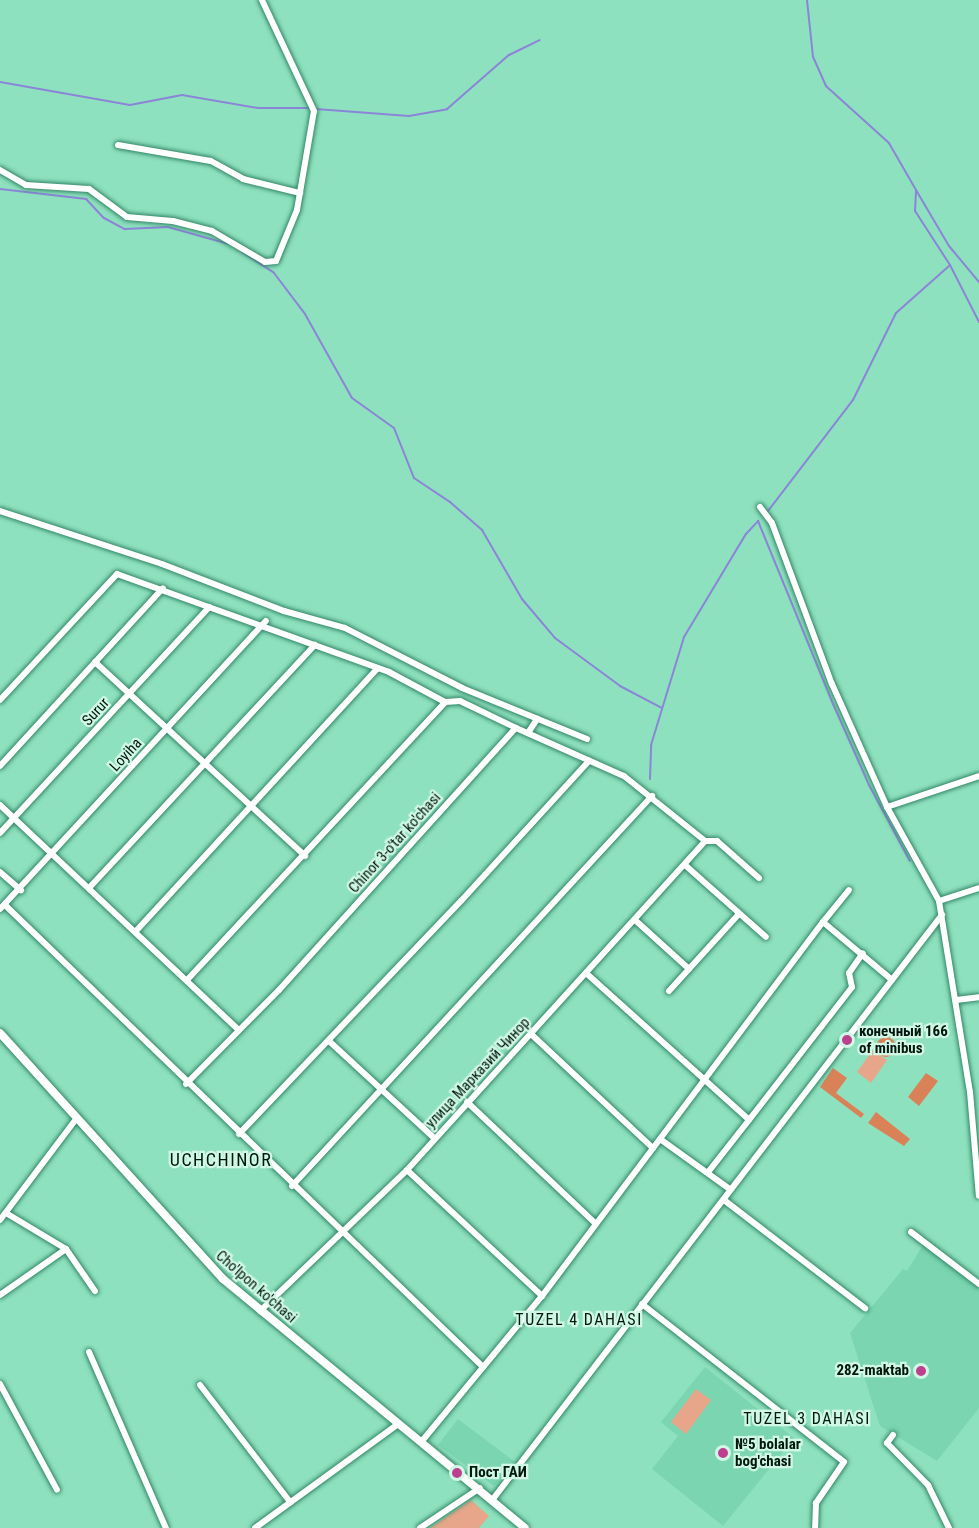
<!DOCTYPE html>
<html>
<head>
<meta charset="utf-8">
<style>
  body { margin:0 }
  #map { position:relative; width:979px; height:1528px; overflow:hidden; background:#8ee1be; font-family:"Roboto Condensed",sans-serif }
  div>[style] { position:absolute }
  .built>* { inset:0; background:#7ad5b0 }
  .green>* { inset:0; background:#e7a689 }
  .forest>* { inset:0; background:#d98258 }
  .round { border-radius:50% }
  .stream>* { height:2px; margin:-1px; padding:0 1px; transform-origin:1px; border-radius:1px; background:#8b85d8 }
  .roads { filter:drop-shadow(0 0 2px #338768) drop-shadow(0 0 2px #338768) }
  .street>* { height:6px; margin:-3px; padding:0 3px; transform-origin:3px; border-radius:3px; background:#fff }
  .secondary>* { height:8px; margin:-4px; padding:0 4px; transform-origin:4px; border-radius:4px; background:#fff }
  .dots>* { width:16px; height:16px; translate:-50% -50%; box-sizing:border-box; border:3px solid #d1f8e6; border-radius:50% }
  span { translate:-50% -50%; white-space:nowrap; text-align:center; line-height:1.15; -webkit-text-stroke:4.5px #d1f8e6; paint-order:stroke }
  .street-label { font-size:15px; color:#00180e }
  .poi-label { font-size:15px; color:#00180e; font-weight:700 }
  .left { translate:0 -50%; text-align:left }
  .right { translate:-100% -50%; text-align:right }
  .neighbourhood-label { font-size:16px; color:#00180e; letter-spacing:1.5px }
  .quarter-label { font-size:18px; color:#00180e; letter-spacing:1.5px }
</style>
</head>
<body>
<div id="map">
  <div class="built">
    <i style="clip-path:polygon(923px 1245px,979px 1288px,979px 1408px,937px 1461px,880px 1426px,850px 1333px,903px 1269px,907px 1271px)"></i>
    <i style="clip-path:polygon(705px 1367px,794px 1438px,723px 1526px,652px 1469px,678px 1436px,661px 1422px)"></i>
    <i style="clip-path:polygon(458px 1419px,515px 1462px,494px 1486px,438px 1445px)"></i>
  </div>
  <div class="green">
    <i style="clip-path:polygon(873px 1050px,887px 1060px,871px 1083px,857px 1072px)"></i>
    <i style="clip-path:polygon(696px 1389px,711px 1400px,686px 1434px,671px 1422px)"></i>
    <i style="clip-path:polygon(471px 1500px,489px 1516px,479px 1528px,430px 1528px)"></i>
  </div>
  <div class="forest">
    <i class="round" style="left:876px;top:1037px;width:20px;height:20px"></i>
    <i style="clip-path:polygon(833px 1068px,847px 1078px,836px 1093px,864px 1114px,861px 1118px,820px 1087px)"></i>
    <i style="clip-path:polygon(926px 1073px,938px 1081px,919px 1106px,908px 1097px)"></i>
    <i style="clip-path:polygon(876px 1112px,910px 1139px,904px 1146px,868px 1123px)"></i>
  </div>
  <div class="stream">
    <i style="left:0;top:82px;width:132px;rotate:10deg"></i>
    <i style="left:130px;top:105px;width:53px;rotate:-10.9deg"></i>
    <i style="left:182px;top:95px;width:77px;rotate:9.7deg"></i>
    <i style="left:258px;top:108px;width:50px"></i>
    <i style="left:316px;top:109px;width:93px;rotate:4.3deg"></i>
    <i style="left:409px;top:116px;width:39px;rotate:-10deg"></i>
    <i style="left:447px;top:109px;width:82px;rotate:-41.1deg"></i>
    <i style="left:509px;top:55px;width:34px;rotate:-26deg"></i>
    <i style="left:0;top:189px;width:87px;rotate:6.6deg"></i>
    <i style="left:86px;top:199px;width:26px;rotate:47deg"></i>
    <i style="left:104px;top:218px;width:24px;rotate:28deg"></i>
    <i style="left:125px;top:229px;width:43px;rotate:-2.7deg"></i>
    <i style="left:168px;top:227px;width:63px;rotate:15.6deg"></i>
    <i style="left:916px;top:190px;width:65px;rotate:59.5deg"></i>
    <i style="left:949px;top:246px;width:47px;rotate:50.2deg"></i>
    <i style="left:242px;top:252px;width:38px;rotate:33deg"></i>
    <i style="left:274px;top:273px;width:51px;rotate:52.9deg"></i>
    <i style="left:305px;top:314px;width:96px;rotate:60.8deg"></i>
    <i style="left:352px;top:398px;width:52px;rotate:35.5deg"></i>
    <i style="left:394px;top:428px;width:54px;rotate:68.2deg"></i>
    <i style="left:414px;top:478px;width:43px;rotate:33.7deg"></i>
    <i style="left:450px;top:502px;width:43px;rotate:41.2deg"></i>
    <i style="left:482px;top:530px;width:80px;rotate:59.9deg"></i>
    <i style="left:522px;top:599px;width:51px;rotate:49.8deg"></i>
    <i style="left:555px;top:638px;width:81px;rotate:36.4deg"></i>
    <i style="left:620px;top:686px;width:47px;rotate:27.6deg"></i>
    <i style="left:950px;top:265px;width:64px;rotate:63deg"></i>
    <i style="left:768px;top:511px;width:140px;rotate:-52.6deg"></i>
    <i style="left:853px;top:400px;width:97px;rotate:-63.7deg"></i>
    <i style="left:896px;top:313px;width:72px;rotate:-41.6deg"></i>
    <i style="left:950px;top:265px;width:64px;rotate:-122.9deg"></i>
    <i style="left:915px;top:211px;width:21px;rotate:-87deg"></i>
    <i style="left:916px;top:190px;width:54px;rotate:-119.9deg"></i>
    <i style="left:889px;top:143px;width:85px;rotate:-137.9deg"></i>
    <i style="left:826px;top:86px;width:32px;rotate:-114deg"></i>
    <i style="left:813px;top:57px;width:57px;rotate:-96deg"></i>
    <i style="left:650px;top:779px;width:34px;rotate:-88deg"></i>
    <i style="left:651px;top:745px;width:113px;rotate:-73deg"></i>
    <i style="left:684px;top:637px;width:120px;rotate:-59deg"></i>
    <i style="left:746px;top:534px;width:18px;rotate:-47deg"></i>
    <i style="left:758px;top:521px;width:200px;rotate:67.7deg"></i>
    <i style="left:834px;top:706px;width:86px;rotate:66.1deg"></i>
    <i style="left:869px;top:785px;width:86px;rotate:61.7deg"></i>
  </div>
  <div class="roads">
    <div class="street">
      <i style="left:118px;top:145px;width:94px;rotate:9.8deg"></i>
      <i style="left:211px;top:161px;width:37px;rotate:29deg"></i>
      <i style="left:243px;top:179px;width:59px;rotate:13.8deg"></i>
      <i style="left:0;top:170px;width:30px;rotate:30deg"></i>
      <i style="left:26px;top:185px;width:63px;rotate:3.6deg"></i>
      <i style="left:89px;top:189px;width:47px;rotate:36.4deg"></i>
      <i style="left:127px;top:217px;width:46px;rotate:5deg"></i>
      <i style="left:173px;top:221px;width:40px;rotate:14.4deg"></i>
      <i style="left:212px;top:231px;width:61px;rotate:30.3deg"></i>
      <i style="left:265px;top:262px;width:11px;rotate:-5deg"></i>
      <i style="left:276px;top:261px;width:55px;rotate:-67.6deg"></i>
      <i style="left:297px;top:210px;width:100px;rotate:-80.3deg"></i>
      <i style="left:314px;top:111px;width:123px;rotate:-115.1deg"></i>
      <i style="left:760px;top:507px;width:20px;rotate:53deg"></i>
      <i style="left:772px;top:523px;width:172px;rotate:69.6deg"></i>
      <i style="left:832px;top:684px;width:135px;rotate:65.9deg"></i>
      <i style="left:887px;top:807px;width:107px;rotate:61deg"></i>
      <i style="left:939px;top:901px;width:193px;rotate:80.8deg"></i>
      <i style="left:970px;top:1092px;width:104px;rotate:85.1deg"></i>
      <i style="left:0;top:511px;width:170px;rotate:18.1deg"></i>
      <i style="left:162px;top:564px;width:131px;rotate:21.1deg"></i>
      <i style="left:284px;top:611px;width:63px;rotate:15.6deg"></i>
      <i style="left:345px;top:628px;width:131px;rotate:27.1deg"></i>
      <i style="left:462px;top:688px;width:135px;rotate:22.2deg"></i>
      <i style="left:95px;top:662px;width:286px;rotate:42.7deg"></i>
      <i style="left:0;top:700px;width:172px;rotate:-47.1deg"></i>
      <i style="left:117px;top:574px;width:289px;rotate:19.8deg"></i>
      <i style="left:389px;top:672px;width:64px;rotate:28.2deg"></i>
      <i style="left:528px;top:733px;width:17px;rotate:-57deg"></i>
      <i style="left:0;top:766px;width:241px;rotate:-47.5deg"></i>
      <i style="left:0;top:805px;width:328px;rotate:43.3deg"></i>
      <i style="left:887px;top:807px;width:97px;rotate:-18.6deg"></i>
      <i style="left:0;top:833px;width:308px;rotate:-47.2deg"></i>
      <i style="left:685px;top:865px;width:108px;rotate:41.6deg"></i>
      <i style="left:0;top:872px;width:28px;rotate:41deg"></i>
      <i style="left:89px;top:888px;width:332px;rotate:-47.1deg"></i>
      <i style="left:939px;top:901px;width:42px;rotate:-18deg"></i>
      <i style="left:5px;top:905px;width:665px;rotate:44.02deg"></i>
      <i style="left:0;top:909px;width:392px;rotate:-47.3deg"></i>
      <i style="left:635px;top:920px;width:73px;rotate:42.2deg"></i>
      <i style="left:823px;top:922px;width:41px;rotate:-50.9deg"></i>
      <i style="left:136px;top:931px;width:356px;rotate:-47.4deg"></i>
      <i style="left:586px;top:973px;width:219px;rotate:42deg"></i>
      <i style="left:749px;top:1120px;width:65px;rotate:128.1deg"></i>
      <i style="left:188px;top:979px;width:378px;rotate:-47.1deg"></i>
      <i style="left:445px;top:702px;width:15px;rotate:-4deg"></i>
      <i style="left:460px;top:701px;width:62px;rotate:25.7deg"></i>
      <i style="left:669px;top:991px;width:103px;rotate:-47.8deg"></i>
      <i style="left:956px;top:1000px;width:23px;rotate:-7deg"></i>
      <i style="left:531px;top:1034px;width:167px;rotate:43.1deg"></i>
      <i style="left:329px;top:1041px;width:143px;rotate:42.7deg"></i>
      <i style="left:186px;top:1084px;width:132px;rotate:-45.3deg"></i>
      <i style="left:279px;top:990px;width:353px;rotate:-47.9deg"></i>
      <i style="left:516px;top:728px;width:118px;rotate:24deg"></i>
      <i style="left:624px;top:776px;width:104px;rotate:38.7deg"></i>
      <i style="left:705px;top:841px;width:12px"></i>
      <i style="left:717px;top:841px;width:56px;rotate:41.4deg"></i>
      <i style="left:467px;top:1102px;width:176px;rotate:43.4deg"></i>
      <i style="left:749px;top:1120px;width:168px;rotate:-52.2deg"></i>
      <i style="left:852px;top:987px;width:14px;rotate:-102deg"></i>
      <i style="left:849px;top:973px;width:24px;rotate:-55deg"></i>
      <i style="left:239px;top:1134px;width:322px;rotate:-46.4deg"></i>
      <i style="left:461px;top:901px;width:190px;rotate:-47.6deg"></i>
      <i style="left:660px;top:1139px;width:87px;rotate:35.7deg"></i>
      <i style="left:407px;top:1170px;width:185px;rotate:43deg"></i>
      <i style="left:292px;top:1186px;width:531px;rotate:-47.29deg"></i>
      <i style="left:724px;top:1200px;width:178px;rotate:37.5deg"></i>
      <i style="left:6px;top:1213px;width:70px;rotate:31deg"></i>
      <i style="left:66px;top:1249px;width:51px;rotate:55.4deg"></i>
      <i style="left:0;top:1220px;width:128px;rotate:-53deg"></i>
      <i style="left:911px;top:1232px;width:86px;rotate:37.4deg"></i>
      <i style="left:0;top:1295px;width:80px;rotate:-34.9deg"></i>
      <i style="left:642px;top:1304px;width:256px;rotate:38deg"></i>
      <i style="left:844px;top:1462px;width:50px;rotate:124.3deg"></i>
      <i style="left:816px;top:1503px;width:25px;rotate:92deg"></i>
      <i style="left:260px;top:1311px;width:204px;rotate:-43.8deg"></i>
      <i style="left:407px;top:1170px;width:444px;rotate:-47.8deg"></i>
      <i style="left:89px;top:1352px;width:192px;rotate:66.4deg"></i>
      <i style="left:0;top:1384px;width:120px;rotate:61.7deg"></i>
      <i style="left:200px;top:1385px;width:148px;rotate:52.4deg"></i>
      <i style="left:893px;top:1435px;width:10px;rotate:127deg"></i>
      <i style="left:887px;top:1443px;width:59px;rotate:45.7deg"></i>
      <i style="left:928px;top:1485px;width:48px;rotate:64deg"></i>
      <i style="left:422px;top:1441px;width:188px;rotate:-50.4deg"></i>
      <i style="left:542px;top:1296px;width:468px;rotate:-53.1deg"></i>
      <i style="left:823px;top:922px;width:90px;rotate:40deg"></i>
      <i style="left:493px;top:1499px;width:737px;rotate:-52.45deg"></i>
      <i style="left:255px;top:1528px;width:177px;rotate:-36deg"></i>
      <i style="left:420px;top:1528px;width:72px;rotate:-33.7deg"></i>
    </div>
    <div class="secondary">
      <i style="left:0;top:1033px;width:332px;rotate:47.8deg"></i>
      <i style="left:223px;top:1279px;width:391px;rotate:39.5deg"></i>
    </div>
  </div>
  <div class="dots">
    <i style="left:847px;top:1040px;background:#bd408e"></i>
    <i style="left:921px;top:1371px;background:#bd408e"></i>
    <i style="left:723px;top:1453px;background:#bd408e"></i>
    <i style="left:457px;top:1473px;background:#bd408e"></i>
  </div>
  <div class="street-label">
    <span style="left:96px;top:712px;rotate:-47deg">Surur</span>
    <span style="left:126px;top:755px;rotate:-47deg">Loyiha</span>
    <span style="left:395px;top:843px;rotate:-48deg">Chinor 3-o'tar ko'chasi</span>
    <span style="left:478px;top:1073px;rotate:-47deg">улица Марказий Чинор</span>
    <span style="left:256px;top:1287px;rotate:41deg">Cho'lpon ko'chasi</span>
  </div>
  <div class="poi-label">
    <span class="left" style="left:859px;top:1040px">конечный 166<br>of minibus</span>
    <span class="right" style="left:909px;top:1371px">282-maktab</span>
    <span class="left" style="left:735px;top:1453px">№5 bolalar<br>bog'chasi</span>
    <span class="left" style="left:469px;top:1473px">Пост ГАИ</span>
  </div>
  <div class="neighbourhood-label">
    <span style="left:579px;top:1320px">TUZEL 4 DAHASI</span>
    <span style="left:807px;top:1419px">TUZEL 3 DAHASI</span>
  </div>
  <div class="quarter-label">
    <span style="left:221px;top:1160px">UCHCHINOR</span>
  </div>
</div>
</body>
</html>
